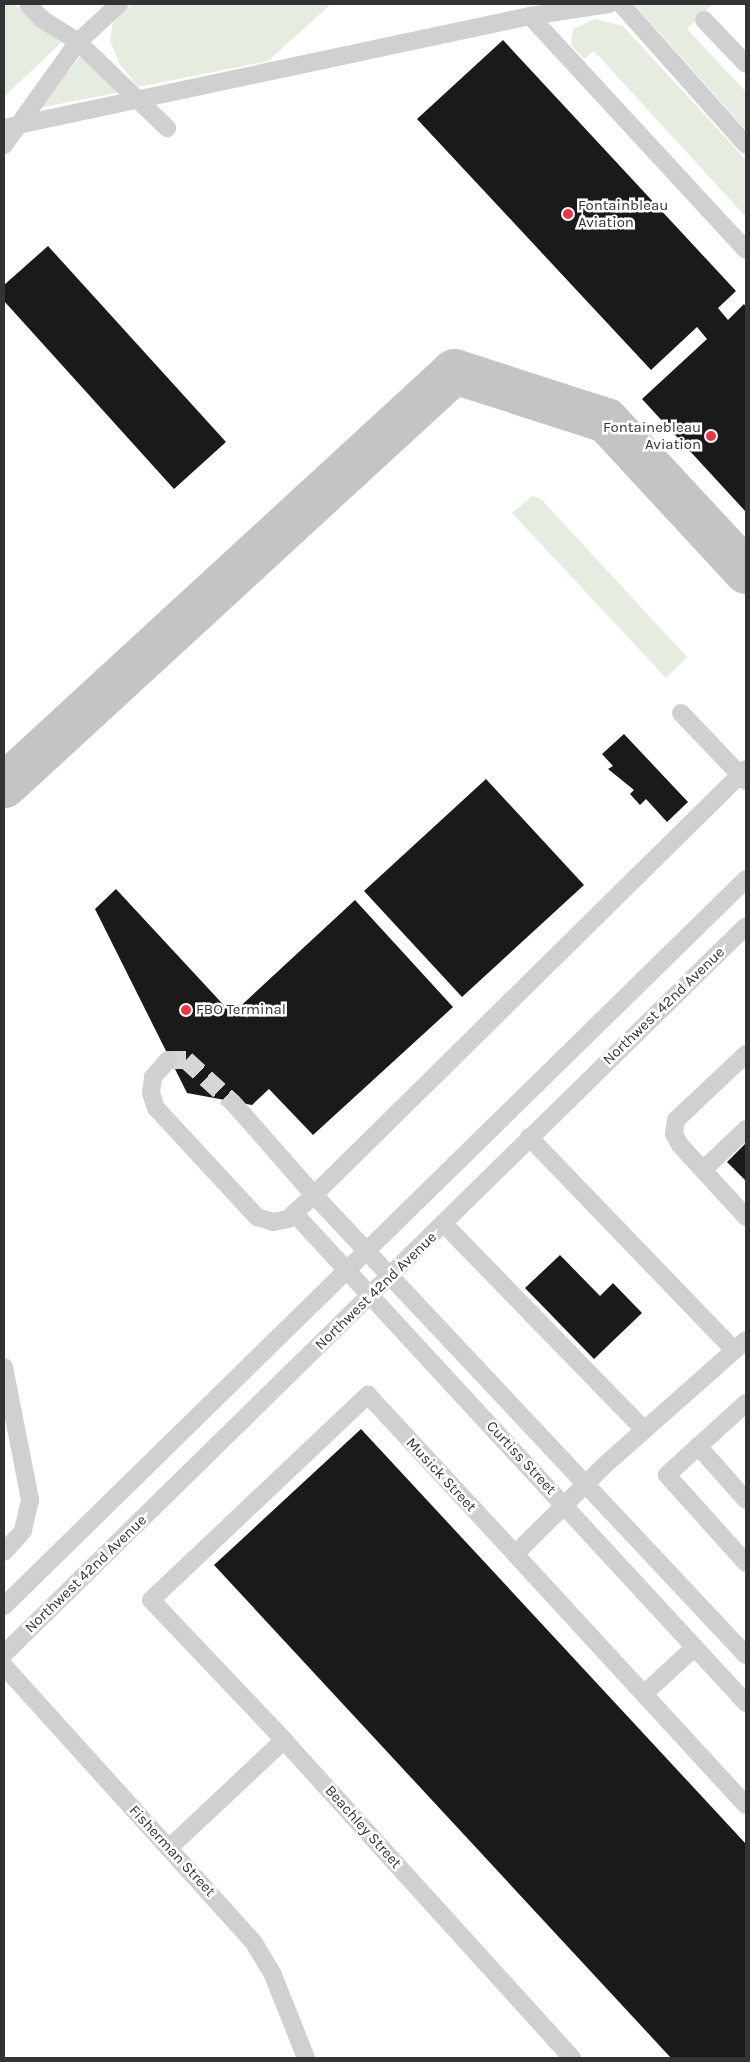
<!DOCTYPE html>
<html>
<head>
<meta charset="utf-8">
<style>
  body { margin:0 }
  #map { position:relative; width:750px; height:2062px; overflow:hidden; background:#fff; font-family:Karla,sans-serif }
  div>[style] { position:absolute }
  .green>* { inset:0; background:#e6ecdf }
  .taxiway>* { height:45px; margin:-22.5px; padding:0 22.5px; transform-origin:22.5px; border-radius:22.5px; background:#c4c4c4 }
  .building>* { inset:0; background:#1a1a1a }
  .minor-tunnel>* { height:18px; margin-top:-9px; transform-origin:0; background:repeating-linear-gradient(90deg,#d6d6d6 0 18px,transparent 0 27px) }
  .minor>* { height:18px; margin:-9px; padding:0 9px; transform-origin:9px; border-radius:9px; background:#d0d0d0 }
  .dots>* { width:14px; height:14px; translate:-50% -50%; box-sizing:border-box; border:2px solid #fff; border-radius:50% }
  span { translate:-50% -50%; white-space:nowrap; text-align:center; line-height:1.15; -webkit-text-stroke:5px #fff; paint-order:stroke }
  .poi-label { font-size:15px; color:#333 }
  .left { translate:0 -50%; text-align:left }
  .right { translate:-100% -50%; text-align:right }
  .street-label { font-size:15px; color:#333 }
  .frame { position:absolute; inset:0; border:5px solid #333; pointer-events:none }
</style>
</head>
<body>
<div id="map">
  <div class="green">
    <i style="clip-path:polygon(4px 4px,14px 4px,61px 43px,4px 97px)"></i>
    <i style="clip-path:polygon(131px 4px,331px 4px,268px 61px,138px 87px,120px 65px,110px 41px,113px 22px)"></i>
    <i style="clip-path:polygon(634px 4px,713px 4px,687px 29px,746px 92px,746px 130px)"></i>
    <i style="clip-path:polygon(595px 19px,623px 26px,746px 160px,746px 217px,594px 51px,584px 59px,571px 45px,573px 29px)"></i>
    <i style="clip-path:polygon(79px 58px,86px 58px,121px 92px,39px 108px)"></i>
    <i style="clip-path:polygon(532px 496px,541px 499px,687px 657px,666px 678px,512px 513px)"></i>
  </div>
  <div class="taxiway">
    <i style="left:4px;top:785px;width:611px;rotate:-42.61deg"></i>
    <i style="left:454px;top:371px;width:160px;rotate:17.9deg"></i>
    <i style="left:606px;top:420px;width:206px;rotate:47.2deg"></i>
  </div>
  <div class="building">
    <i style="clip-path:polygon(503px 40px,736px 291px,718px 308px,728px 320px,744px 304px,746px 307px,746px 512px,642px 399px,707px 339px,697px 327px,651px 370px,417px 119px)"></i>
    <i style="clip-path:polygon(48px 246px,226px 442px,174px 489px,4px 301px,4px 285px)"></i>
    <i style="clip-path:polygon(624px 734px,688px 802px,667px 822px,646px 799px,640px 805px,630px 794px,634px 790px,608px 769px,613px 766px,602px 754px)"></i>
    <i style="clip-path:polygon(486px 779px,584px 885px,462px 997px,364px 891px)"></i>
    <i style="clip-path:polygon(116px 889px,232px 1014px,355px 900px,453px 1007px,313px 1135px,269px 1089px,252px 1105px,187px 1093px,95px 909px)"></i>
    <i style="clip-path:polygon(746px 1143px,746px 1181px,727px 1162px)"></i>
    <i style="clip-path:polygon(560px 1255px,600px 1296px,613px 1283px,642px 1313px,594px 1359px,525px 1288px)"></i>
    <i style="clip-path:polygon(361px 1429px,746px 1844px,746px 2058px,671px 2058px,214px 1565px)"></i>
  </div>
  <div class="minor-tunnel">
    <i style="left:168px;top:1060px;width:18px"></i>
    <i style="left:186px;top:1060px;width:65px;rotate:42.5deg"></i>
  </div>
  <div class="minor">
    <i style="left:28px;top:4px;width:21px;rotate:47deg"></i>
    <i style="left:42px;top:19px;width:43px;rotate:32.6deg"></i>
    <i style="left:78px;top:42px;width:124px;rotate:44deg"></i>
    <i style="left:621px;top:4px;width:188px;rotate:48.4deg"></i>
    <i style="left:530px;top:16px;width:318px;rotate:47.3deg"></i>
    <i style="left:704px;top:20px;width:61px;rotate:46.3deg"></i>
    <i style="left:4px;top:128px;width:538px;rotate:-12.02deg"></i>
    <i style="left:530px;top:16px;width:80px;rotate:-8.6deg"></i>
    <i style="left:4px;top:145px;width:127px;rotate:-54.3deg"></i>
    <i style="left:78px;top:42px;width:56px;rotate:-42.8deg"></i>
    <i style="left:681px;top:713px;width:94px;rotate:46.3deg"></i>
    <i style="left:746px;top:769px;width:607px;rotate:135.4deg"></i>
    <i style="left:314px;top:1195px;width:631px;rotate:46.8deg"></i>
    <i style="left:746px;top:1054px;width:96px;rotate:136.7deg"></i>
    <i style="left:676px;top:1120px;width:14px;rotate:98deg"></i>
    <i style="left:674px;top:1134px;width:13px;rotate:61deg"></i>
    <i style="left:680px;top:1145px;width:98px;rotate:47.5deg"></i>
    <i style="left:168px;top:1060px;width:23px;rotate:131deg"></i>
    <i style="left:153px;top:1077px;width:16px;rotate:97deg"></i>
    <i style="left:151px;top:1093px;width:16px;rotate:72deg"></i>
    <i style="left:156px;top:1108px;width:149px;rotate:47.2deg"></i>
    <i style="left:257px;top:1217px;width:17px;rotate:17deg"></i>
    <i style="left:273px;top:1222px;width:15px;rotate:-11deg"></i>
    <i style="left:288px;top:1219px;width:35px;rotate:-43deg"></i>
    <i style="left:314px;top:1195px;width:121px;rotate:-131.3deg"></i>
    <i style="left:529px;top:1137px;width:296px;rotate:46.1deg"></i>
    <i style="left:703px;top:1170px;width:59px;rotate:-43.6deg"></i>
    <i style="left:294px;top:1213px;width:667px;rotate:47.31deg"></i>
    <i style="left:444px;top:1224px;width:287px;rotate:45.8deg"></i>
    <i style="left:4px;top:1367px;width:136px;rotate:78.9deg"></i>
    <i style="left:30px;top:1500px;width:32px;rotate:103deg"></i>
    <i style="left:23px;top:1531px;width:28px;rotate:132deg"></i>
    <i style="left:746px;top:1403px;width:107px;rotate:137.7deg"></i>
    <i style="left:667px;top:1475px;width:118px;rotate:48.1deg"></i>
    <i style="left:698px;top:1446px;width:72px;rotate:48.4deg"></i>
    <i style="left:515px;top:1554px;width:341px;rotate:47.4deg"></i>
    <i style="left:4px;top:1606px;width:1039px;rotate:-44.41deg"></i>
    <i style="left:4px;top:1654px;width:1039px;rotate:-44.45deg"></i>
    <i style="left:4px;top:1666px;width:373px;rotate:47.9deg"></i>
    <i style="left:254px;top:1943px;width:37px;rotate:59deg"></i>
    <i style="left:273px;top:1975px;width:89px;rotate:68.3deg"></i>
    <i style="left:644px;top:1694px;width:69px;rotate:-42.7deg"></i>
    <i style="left:169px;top:1848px;width:158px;rotate:-43.2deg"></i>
    <i style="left:572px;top:2058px;width:429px;rotate:-132.2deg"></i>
    <i style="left:284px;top:1740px;width:193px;rotate:-133.5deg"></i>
    <i style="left:151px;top:1600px;width:299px;rotate:-43.4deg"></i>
    <i style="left:368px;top:1395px;width:217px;rotate:47.2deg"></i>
    <i style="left:515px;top:1554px;width:128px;rotate:-44.7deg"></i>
    <i style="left:606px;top:1464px;width:187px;rotate:-41.5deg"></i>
  </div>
  <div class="dots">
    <i style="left:568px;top:214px;background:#e63946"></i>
    <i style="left:711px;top:436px;background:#e63946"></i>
    <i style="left:186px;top:1010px;background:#e63946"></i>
  </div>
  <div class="poi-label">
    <span class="left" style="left:578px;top:214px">Fontainbleau<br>Aviation</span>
    <span class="right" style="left:701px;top:436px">Fontainebleau<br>Aviation</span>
    <span class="left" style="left:196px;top:1010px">FBO Terminal</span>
  </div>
  <div class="street-label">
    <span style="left:664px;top:1006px;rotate:-44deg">Northwest 42nd Avenue</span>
    <span style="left:376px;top:1291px;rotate:-44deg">Northwest 42nd Avenue</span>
    <span style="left:521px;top:1458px;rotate:47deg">Curtiss Street</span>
    <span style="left:441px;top:1475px;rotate:47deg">Musick Street</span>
    <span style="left:86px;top:1574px;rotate:-44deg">Northwest 42nd Avenue</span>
    <span style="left:363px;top:1827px;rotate:48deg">Beachley Street</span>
    <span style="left:172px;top:1851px;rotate:47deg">Fisherman Street</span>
  </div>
  <div class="frame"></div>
</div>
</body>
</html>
